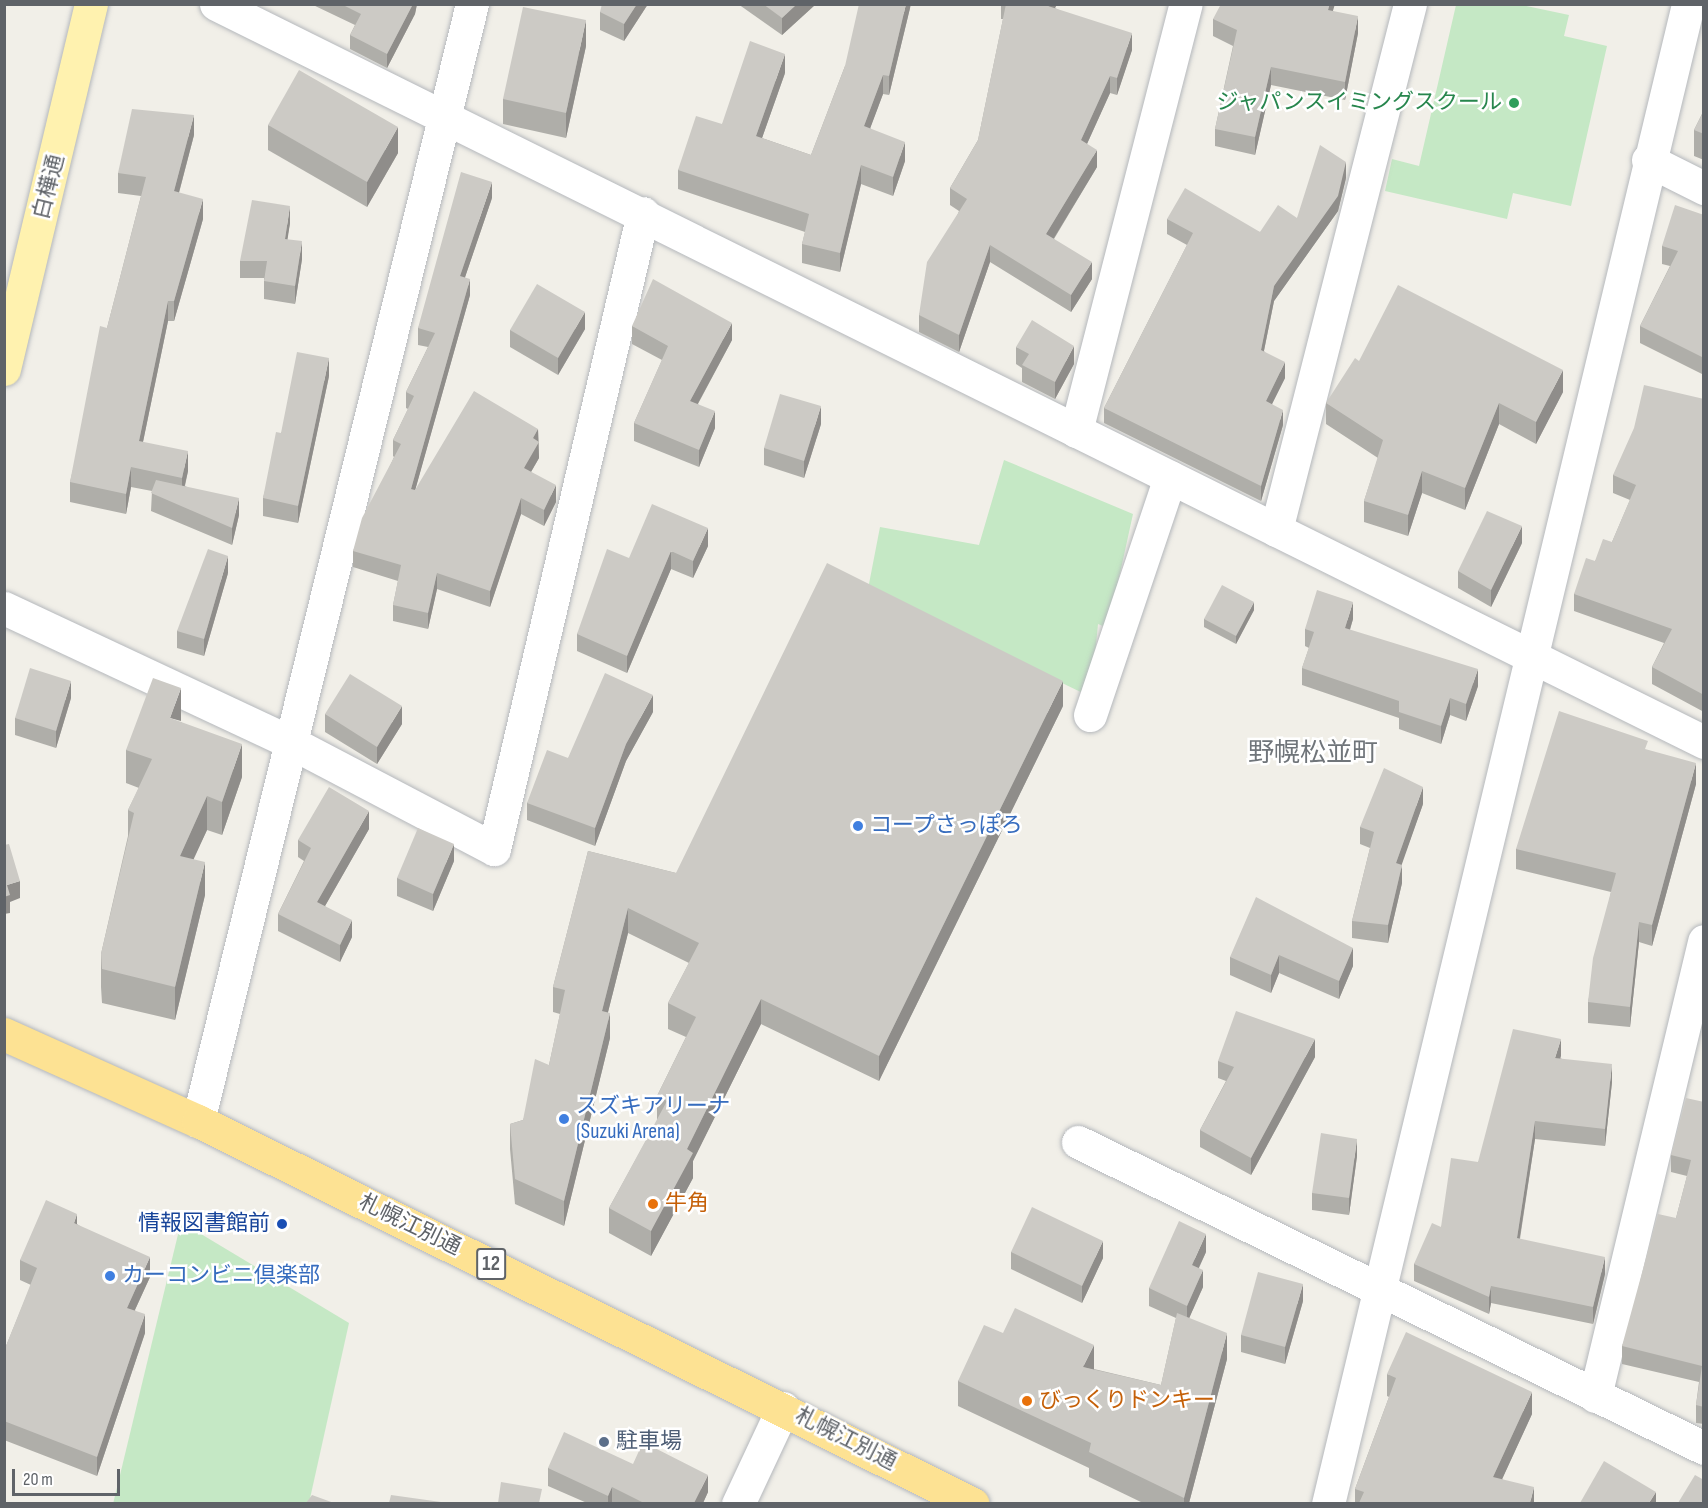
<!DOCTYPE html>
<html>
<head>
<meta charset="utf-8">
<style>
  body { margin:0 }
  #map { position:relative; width:1708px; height:1508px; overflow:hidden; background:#f1efe8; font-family:"Sofia Sans Condensed","Noto Sans JP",sans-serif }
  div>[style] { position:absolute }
  .green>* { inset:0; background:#c5e8c5 }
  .roads { filter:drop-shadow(0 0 2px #b5b8bc) drop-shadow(0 0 2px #b5b8bc) }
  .minor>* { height:33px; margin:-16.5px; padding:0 16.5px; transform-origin:16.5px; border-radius:16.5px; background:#fff }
  .major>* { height:33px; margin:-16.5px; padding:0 16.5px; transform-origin:16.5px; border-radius:16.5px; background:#fff2af }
  .highway>* { height:33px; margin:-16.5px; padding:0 16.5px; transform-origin:16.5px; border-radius:16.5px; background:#fde293 }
  .wall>* { inset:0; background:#afaea9 }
  .shaded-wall>* { inset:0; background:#8f8d8a }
  .building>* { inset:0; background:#cccac5 }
  .dots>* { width:16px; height:16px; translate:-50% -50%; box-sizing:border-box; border:3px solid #fff; border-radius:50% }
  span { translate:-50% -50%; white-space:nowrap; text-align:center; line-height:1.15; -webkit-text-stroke:5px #fff; paint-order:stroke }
  .shield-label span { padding:2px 4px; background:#fff; border:2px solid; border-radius:4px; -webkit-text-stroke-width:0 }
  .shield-label { font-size:21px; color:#5f6368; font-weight:700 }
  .leisure-label { font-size:22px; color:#27864d }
  .right { translate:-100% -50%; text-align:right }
  .street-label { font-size:22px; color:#5f6368 }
  .shop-label { font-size:22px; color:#366cbe }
  .left { translate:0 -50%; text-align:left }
  .food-label { font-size:22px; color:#c56008 }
  .transit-label { font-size:22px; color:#164399 }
  .service-label { font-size:22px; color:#4e5e75 }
  .quarter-label { font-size:26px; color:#70757a }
  .frame { position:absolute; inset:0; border:6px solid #5f6368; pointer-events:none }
  .scale { position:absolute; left:12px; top:1469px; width:108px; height:27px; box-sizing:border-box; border:3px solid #5f6368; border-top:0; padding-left:8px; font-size:18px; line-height:21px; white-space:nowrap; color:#5f6368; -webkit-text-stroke:4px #fff; paint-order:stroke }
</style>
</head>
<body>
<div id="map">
  <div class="green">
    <i style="clip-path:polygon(1456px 5px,1522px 5px,1569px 15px,1564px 36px,1607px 46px,1571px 206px,1513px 193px,1507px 219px,1385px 191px,1392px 159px,1419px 166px)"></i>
    <i style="clip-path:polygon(1004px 460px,1133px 514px,1108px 628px,1098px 624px,1091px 697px,868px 589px,880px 527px,979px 545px)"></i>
    <i style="clip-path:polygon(181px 1222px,349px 1323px,309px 1503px,113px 1504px)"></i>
  </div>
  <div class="roads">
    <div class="minor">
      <i style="left:216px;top:4px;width:1661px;rotate:26.38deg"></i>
      <i style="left:1648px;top:160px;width:63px;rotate:26.6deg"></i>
      <i style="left:1076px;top:431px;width:441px;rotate:-75.6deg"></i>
      <i style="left:1276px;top:530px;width:543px;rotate:-75.71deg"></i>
      <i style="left:4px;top:608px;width:318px;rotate:25.1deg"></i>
      <i style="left:292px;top:743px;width:228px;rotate:27.7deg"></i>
      <i style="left:494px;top:849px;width:653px;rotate:-76.81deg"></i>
      <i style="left:1090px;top:715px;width:251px;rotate:-71.4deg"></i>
      <i style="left:198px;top:1121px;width:1150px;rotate:-76.22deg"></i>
      <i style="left:1078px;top:1142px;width:697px;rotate:26.05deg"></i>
      <i style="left:1595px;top:1396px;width:468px;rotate:-76.5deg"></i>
      <i style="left:738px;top:1504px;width:106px;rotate:-64.9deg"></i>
      <i style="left:1328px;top:1504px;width:1543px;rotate:-76.5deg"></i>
    </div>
    <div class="major">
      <i style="left:4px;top:369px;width:375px;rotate:-76.6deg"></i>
    </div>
    <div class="highway">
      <i style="left:4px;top:1034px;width:213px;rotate:24.2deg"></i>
      <i style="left:198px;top:1121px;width:864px;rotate:26.3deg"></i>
    </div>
  </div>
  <div class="wall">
    <i style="clip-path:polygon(311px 4px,417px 4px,415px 14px,387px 68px,350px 49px,350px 35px,355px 25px)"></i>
    <i style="clip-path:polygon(648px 4px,624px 41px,600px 30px,600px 12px)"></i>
    <i style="clip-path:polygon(738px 4px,816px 4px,782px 35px)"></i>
    <i style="clip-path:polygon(1001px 4px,1057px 4px,1055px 8px,1132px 50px,1117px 95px,1110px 93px,1087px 144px,1097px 167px,1054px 239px,1092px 279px,1071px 312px,990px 262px,959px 352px,919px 332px,919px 315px,959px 211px,950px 205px,950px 188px,978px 140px,1003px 19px,1001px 19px)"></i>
    <i style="clip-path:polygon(910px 8px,889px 95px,883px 94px,870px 128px,905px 161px,893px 196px,861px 184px,840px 272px,802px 263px,802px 244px,805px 232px,678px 189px,678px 170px,722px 124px,785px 73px,762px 138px,811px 155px,845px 66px)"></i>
    <i style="clip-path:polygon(1333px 11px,1358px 33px,1345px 100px,1271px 85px,1255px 155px,1215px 146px,1215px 129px,1233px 46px,1213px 36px,1213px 19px)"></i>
    <i style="clip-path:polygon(586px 46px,566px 138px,503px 124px,503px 99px)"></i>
    <i style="clip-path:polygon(1704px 110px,1704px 160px,1694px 156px,1694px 130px)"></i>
    <i style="clip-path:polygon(268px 125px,398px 153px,367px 207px,268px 150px)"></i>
    <i style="clip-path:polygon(194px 135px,179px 193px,203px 219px,174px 321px,168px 321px,143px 442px,188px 471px,185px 486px,239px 515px,232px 545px,151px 511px,152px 491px,131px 487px,126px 514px,70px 502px,70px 482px,107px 328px,141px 196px,118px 193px,118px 173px)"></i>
    <i style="clip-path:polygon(1346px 178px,1338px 211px,1274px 301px,1264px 351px,1285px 378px,1272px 404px,1283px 425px,1261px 501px,1104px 423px,1104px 408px,1187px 245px,1167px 234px,1167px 219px,1260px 232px,1297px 218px)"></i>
    <i style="clip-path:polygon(492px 198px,465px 277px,470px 295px,415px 490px,538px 429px,539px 458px,531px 472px,556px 502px,544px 526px,521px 514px,490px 607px,437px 589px,428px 629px,393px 621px,393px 605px,398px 581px,353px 567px,353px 551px,394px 457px,393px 456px,393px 440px,408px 409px,406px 408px,406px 392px,428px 347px,418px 345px,418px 328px)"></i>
    <i style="clip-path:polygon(1704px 215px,1704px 375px,1640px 343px,1640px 326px,1670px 266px,1662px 264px,1662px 246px)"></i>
    <i style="clip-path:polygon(290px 223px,287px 239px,302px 259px,295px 304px,264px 299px,264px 278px,240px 278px,240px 261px)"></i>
    <i style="clip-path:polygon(632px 326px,732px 340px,698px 404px,715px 428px,699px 467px,634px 441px,634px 423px,662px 360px,632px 344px)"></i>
    <i style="clip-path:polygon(585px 329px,558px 375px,510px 347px,510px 330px)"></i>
    <i style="clip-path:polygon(1016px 347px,1074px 364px,1055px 399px,1022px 382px,1022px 368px,1016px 364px)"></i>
    <i style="clip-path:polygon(1359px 361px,1563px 392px,1536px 444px,1499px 424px,1465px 510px,1422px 493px,1408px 536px,1364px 522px,1364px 501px,1378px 458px,1326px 424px,1326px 403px)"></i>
    <i style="clip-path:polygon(329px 376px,298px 523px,263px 516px,263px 498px,281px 433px)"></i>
    <i style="clip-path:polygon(1704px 399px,1704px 712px,1652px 684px,1652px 667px,1664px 643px,1574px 611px,1574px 594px,1595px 561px,1612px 542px,1630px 500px,1613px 493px,1613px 475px)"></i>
    <i style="clip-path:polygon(821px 424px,804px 478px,764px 465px,764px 448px)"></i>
    <i style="clip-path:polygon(1522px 543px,1491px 607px,1458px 588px,1458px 571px)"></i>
    <i style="clip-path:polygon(708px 546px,693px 578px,671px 569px,627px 673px,577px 651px,577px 634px,629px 558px)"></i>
    <i style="clip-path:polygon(228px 573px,204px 656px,177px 648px,177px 631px)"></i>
    <i style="clip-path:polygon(1254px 610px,1236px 644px,1204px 627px,1204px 619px)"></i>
    <i style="clip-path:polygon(1353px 619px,1350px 630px,1478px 686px,1466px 721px,1450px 715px,1441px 744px,1399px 729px,1399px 718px,1302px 685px,1302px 668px,1309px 648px,1305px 646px,1305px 629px)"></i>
    <i style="clip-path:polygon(71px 698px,56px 748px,15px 735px,15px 718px)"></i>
    <i style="clip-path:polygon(1063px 706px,879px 1081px,761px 1024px,693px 1161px,693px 1178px,651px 1256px,609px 1233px,609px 1208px,657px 1121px,657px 1096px,686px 1037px,668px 1029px,668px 1003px,689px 963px,628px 933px,608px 1012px,610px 1038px,564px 1226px,515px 1204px,510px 1149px,510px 1124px,523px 1120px,549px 1065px,560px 1014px,553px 1012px,553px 987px,588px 851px,676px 873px)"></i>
    <i style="clip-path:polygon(653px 712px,626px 761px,595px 846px,527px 820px,527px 803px,568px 758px)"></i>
    <i style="clip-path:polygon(325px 714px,402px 724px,377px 764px,325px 732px)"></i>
    <i style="clip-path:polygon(181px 722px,242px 777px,222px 835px,207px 830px,193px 859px,205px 895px,175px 1020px,102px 1003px,101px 987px,101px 954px,128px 836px,128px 810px,139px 788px,126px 783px,126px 750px)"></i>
    <i style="clip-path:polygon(1648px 750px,1696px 784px,1652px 946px,1639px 942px,1630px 1027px,1588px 1023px,1588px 1002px,1611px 892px,1516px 869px,1516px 849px)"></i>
    <i style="clip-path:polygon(1423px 804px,1401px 865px,1402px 883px,1388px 943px,1352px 938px,1352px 921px,1370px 848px,1360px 844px,1360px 827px)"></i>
    <i style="clip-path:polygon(369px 829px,325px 906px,352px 937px,340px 962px,278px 931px,278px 914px,304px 861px,298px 857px,298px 840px)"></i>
    <i style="clip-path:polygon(454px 861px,433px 911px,397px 896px,397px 878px)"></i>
    <i style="clip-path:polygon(1353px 948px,1353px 966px,1339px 999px,1279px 973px,1271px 993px,1230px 975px,1230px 957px)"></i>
    <i style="clip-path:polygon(1561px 1056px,1560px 1058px,1612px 1082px,1605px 1146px,1535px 1139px,1520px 1239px,1605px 1274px,1593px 1324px,1491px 1303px,1489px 1314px,1414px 1281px,1414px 1264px,1441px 1227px,1478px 1162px)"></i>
    <i style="clip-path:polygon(1315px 1057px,1251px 1175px,1200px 1147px,1200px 1130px,1226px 1081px,1218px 1078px,1218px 1061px)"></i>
    <i style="clip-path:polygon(1704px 1102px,1704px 1424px,1696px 1423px,1696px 1405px,1699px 1382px,1622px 1364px,1622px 1346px,1676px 1218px,1687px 1176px,1671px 1172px,1671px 1155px)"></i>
    <i style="clip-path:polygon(1357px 1156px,1349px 1215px,1312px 1210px,1312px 1193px)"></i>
    <i style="clip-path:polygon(77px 1224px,150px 1277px,135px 1310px,145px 1333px,97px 1476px,4px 1440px,4px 1351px,31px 1285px,20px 1280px,20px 1260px)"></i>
    <i style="clip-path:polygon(1011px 1252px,1103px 1258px,1082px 1303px,1011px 1269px)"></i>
    <i style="clip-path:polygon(1206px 1252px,1199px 1268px,1203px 1287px,1189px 1318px,1227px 1359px,1189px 1503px,1143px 1503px,1089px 1477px,1089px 1468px,958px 1406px,958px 1381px,1003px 1333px,1094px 1369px,1161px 1385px,1176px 1318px,1149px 1306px,1149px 1288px)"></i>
    <i style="clip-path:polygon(1303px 1301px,1285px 1364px,1241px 1352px,1241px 1335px)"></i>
    <i style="clip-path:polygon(1387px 1374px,1532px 1414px,1502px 1479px,1534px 1503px,1355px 1503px,1355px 1489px,1389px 1397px,1387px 1396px)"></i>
    <i style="clip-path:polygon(633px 1464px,708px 1492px,703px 1503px,587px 1503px,548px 1486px,548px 1468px)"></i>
  </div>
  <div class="shaded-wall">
    <i style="clip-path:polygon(413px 4px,417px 4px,415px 14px,387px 68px,387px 54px)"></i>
    <i style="clip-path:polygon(637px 4px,648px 4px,624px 41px,624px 24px)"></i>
    <i style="clip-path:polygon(797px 4px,816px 4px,782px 35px,782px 18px)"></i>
    <i style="clip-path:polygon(906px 4px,911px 4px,889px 95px,889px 76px)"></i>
    <i style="clip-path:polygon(1049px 4px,1057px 4px,1048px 22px)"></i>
    <i style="clip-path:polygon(1329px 4px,1335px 4px,1328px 27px,1328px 10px)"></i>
    <i style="clip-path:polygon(1358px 16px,1358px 33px,1345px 100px,1345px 82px)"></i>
    <i style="clip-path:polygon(586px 20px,586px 46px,566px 138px,566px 113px)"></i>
    <i style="clip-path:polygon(1132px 33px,1132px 50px,1117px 95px,1117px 78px)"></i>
    <i style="clip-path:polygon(785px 54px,785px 73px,756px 155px,756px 136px)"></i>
    <i style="clip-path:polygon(1271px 67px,1271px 85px,1255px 155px,1255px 137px)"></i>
    <i style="clip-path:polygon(883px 75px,883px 94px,864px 145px,864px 126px)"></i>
    <i style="clip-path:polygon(1110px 76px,1110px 93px,1081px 157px,1081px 140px)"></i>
    <i style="clip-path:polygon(194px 115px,194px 135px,174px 211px,174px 191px)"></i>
    <i style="clip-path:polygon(398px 127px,398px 153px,367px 207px,367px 182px)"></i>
    <i style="clip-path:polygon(905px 142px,905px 161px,893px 196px,893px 177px)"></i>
    <i style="clip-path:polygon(1097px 150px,1097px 167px,1046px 251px,1046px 234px)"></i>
    <i style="clip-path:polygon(1346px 162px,1346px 178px,1338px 211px,1274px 301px,1261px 365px,1261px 350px,1274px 286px)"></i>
    <i style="clip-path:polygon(861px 165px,861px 184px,840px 272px,840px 253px)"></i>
    <i style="clip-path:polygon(492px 182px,492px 198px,460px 292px,460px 276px)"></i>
    <i style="clip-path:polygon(203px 199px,203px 219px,174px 321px,174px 301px)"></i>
    <i style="clip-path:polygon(290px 206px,290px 223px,285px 256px,285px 239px)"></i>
    <i style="clip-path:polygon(302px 241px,302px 259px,295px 304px,295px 286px)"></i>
    <i style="clip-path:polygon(990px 245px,990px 262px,959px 352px,959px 335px)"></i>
    <i style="clip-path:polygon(1092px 262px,1092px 279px,1071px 312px,1071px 295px)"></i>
    <i style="clip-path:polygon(470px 279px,470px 295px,411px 505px,411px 489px)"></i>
    <i style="clip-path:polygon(168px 301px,168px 321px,139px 461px,139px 441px)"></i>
    <i style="clip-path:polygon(585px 312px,585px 329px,558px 375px,558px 358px)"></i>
    <i style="clip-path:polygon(732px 323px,732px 340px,690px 418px,690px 401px)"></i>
    <i style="clip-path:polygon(1074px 346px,1074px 364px,1055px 399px,1055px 382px)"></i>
    <i style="clip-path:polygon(329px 358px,329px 376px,298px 523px,298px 506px)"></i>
    <i style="clip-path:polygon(1285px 362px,1285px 378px,1266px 416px,1266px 401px)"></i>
    <i style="clip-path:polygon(1563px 370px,1563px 392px,1536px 444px,1536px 422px)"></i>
    <i style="clip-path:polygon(1499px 403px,1499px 424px,1465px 510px,1465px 488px)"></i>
    <i style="clip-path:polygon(821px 406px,821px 424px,804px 478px,804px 461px)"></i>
    <i style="clip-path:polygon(1283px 410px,1283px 425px,1261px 501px,1261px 486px)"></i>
    <i style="clip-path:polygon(715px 411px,715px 428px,699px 467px,699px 450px)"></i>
    <i style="clip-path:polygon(538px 429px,539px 458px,524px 484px,524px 468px,533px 438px)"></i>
    <i style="clip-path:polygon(188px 451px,188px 471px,182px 497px,182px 478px)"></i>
    <i style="clip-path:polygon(131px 467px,131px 487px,126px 514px,126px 494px)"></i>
    <i style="clip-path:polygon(1422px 471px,1422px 493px,1408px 536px,1408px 515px)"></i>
    <i style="clip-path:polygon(556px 485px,556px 502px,544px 526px,544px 510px)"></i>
    <i style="clip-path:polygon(239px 498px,239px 515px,232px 545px,232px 528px)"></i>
    <i style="clip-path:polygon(521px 498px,521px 514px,490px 607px,490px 591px)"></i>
    <i style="clip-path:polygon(1522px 526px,1522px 543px,1491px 607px,1491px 590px)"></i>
    <i style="clip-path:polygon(708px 528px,708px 546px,693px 578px,693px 561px)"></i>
    <i style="clip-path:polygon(671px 551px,671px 569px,627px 673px,627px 656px)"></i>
    <i style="clip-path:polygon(228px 556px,228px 573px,204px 656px,204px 639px)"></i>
    <i style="clip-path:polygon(437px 573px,437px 589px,428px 629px,428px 613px)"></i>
    <i style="clip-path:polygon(1254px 602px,1254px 610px,1236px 644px,1236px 636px)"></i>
    <i style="clip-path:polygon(1353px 602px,1353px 619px,1345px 645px,1345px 628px)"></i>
    <i style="clip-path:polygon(1478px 669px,1478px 686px,1466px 721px,1466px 704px)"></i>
    <i style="clip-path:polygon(71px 681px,71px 698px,56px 748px,56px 731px)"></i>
    <i style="clip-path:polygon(1063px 681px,1063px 706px,879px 1081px,879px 1056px)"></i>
    <i style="clip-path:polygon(181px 688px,181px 721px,170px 718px)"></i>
    <i style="clip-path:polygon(653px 695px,653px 712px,626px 761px,595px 846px,595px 828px,626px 744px)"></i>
    <i style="clip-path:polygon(1450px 698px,1450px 715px,1441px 744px,1441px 726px)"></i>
    <i style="clip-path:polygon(402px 706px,402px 724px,377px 764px,377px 747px)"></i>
    <i style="clip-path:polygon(242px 744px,242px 777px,222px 835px,222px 802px)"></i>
    <i style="clip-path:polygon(1696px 763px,1696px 784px,1652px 946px,1652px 925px)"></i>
    <i style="clip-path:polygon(1423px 787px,1423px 804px,1396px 881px,1396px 863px)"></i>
    <i style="clip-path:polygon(207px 796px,207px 830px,180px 889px,180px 856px)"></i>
    <i style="clip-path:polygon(369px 811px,369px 829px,317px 920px,317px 902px)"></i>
    <i style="clip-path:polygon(454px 844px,454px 861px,433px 911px,433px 894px)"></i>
    <i style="clip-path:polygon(205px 862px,205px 895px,175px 1020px,175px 987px)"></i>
    <i style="clip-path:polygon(1402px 865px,1402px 883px,1388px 943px,1388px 925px)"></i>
    <i style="clip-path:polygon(20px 881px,20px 898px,10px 902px,10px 913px,4px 914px,4px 897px,7px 885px)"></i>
    <i style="clip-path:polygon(628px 908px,628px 933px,602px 1036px,602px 1011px)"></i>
    <i style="clip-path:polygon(352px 920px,352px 937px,340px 962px,340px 945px)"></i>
    <i style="clip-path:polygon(1639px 922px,1639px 942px,1630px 1027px,1630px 1007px)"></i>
    <i style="clip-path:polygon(1353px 948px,1353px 966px,1339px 999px,1339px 981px)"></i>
    <i style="clip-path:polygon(1279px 955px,1279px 973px,1271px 993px,1271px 975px)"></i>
    <i style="clip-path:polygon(761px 999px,761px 1024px,693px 1161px,693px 1178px,651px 1256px,651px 1231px,687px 1149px)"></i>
    <i style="clip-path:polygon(610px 1013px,610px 1038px,564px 1226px,564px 1201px)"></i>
    <i style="clip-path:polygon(1315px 1039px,1315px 1057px,1251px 1175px,1251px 1158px)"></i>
    <i style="clip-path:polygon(1561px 1039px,1561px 1056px,1555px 1075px,1555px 1058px)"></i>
    <i style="clip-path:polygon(1612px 1064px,1612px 1082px,1605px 1146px,1605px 1129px)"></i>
    <i style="clip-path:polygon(1535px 1121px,1535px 1139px,1517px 1255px,1517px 1238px)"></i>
    <i style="clip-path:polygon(1357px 1139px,1357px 1156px,1349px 1215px,1349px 1198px)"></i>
    <i style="clip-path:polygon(77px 1214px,77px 1234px,74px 1223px)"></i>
    <i style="clip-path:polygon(1206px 1234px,1206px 1252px,1192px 1282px,1192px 1265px)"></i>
    <i style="clip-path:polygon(1103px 1241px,1103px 1258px,1082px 1303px,1082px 1286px)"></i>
    <i style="clip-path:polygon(150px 1257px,150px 1277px,127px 1327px,127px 1308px)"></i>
    <i style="clip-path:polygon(1605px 1257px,1605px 1274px,1593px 1324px,1593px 1307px)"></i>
    <i style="clip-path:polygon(1203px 1270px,1203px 1287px,1187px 1323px,1187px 1306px)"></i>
    <i style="clip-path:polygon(1303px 1284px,1303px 1301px,1285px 1364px,1285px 1347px)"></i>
    <i style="clip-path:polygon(1491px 1286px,1491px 1303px,1489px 1314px,1489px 1297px)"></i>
    <i style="clip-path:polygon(145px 1314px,145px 1333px,97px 1476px,97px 1457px)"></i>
    <i style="clip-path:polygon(1227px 1333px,1227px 1359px,1189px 1503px,1184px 1503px,1184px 1498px)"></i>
    <i style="clip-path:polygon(1094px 1345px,1094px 1370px,1083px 1367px)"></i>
    <i style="clip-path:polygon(1532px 1392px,1532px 1414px,1493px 1499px,1493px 1477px)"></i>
    <i style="clip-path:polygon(708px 1475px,708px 1492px,703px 1503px,694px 1503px)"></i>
    <i style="clip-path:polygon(612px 1487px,612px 1503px,608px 1503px,608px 1496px)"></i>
    <i style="clip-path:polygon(1534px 1487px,1534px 1503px,1530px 1503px)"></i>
    <i style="clip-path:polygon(1656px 1492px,1656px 1503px,1649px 1503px)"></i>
  </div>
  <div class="building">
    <i style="clip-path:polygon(341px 4px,413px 4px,387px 54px,350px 35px,361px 14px)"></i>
    <i style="clip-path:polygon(602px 4px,637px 4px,624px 24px,600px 12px)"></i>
    <i style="clip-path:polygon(763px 4px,797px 4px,782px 18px)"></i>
    <i style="clip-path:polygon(859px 4px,906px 4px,889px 76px,883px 75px,864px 126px,905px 142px,893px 177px,861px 165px,840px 253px,802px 244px,809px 214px,678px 170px,696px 116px,722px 124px,750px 41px,785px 54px,756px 136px,811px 155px,845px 66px)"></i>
    <i style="clip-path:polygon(1006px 4px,1049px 4px,1048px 6px,1132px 33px,1117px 78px,1110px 76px,1081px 140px,1097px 150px,1046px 234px,1092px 262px,1071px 295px,990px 245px,959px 335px,919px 315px,927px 262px,967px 199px,950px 188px,978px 140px)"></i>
    <i style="clip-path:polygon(1221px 4px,1329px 4px,1328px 10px,1358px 16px,1345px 82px,1271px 67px,1255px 137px,1215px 129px,1237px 30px,1213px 19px)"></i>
    <i style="clip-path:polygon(523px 7px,586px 20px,566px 113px,503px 99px)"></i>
    <i style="clip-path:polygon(299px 70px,398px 127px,367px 182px,268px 125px)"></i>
    <i style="clip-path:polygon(132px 109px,194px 115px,174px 191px,203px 199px,174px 301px,168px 301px,139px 441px,188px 451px,182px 478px,131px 467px,126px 494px,70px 482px,100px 326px,107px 328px,146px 177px,118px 173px)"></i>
    <i style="clip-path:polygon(1704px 110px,1704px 134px,1694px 130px)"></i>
    <i style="clip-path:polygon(1320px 145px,1346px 162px,1338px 196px,1274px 286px,1261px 350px,1285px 362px,1266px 401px,1283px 410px,1261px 486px,1104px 408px,1193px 233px,1167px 219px,1185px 188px,1260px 232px,1278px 205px,1297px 218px)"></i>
    <i style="clip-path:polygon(461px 172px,492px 182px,460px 276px,470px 279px,411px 489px,415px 490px,474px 391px,538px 429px,533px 438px,539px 442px,524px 468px,556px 485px,544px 510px,521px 498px,490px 591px,437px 573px,428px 613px,393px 605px,401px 565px,353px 551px,362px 518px,401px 444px,393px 440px,414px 396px,406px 392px,435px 333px,418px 328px)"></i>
    <i style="clip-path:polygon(252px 200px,290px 206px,285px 239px,302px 241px,295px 286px,264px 281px,267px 261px,240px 261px)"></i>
    <i style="clip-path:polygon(1675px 205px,1704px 215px,1704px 358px,1640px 326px,1678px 251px,1662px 246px)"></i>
    <i style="clip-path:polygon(653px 279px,732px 323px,690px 401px,715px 411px,699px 450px,634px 423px,668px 346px,632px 326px)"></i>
    <i style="clip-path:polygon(537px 284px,585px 312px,558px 358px,510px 330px)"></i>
    <i style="clip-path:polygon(1398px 285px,1563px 370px,1536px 422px,1499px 403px,1465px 488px,1422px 471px,1408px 515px,1364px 501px,1383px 440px,1326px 403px,1355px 358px,1359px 361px)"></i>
    <i style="clip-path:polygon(1032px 320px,1074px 346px,1055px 382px,1022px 365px,1029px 354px,1016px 347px)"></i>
    <i style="clip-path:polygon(297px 352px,329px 358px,298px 506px,263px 498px,276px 432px,281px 433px)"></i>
    <i style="clip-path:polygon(1644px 385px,1704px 399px,1704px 695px,1652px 667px,1672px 629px,1574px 594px,1586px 558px,1595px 561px,1603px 539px,1612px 542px,1636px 485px,1613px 475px,1634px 428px)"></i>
    <i style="clip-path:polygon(780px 394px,821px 406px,804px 461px,764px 448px)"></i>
    <i style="clip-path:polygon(156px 480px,239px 498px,232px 528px,151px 493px)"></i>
    <i style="clip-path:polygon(652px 504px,708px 528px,693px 561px,671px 551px,627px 656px,577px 634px,607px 549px,629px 558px)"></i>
    <i style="clip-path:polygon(1487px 511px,1522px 526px,1491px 590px,1458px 571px)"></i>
    <i style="clip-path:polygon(208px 549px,228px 556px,204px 639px,177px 631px)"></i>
    <i style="clip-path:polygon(827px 563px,1063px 681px,879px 1056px,761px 999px,687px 1149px,693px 1153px,651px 1231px,609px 1208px,667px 1101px,657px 1096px,696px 1017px,668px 1003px,699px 943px,628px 908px,602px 1011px,610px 1013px,564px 1201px,515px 1179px,510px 1124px,523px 1120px,535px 1059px,549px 1065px,565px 990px,553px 987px,588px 851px,676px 873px)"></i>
    <i style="clip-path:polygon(1222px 585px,1254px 602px,1236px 636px,1204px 619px)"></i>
    <i style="clip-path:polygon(1317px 590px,1353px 602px,1345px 628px,1478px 669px,1466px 704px,1450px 698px,1441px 726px,1399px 712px,1399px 701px,1302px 668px,1314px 632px,1305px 629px)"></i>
    <i style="clip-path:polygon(30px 668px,71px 681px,56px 731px,15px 718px)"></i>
    <i style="clip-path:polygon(605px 673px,653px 695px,626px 744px,595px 828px,527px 803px,547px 750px,568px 758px)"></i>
    <i style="clip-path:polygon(350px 674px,402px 706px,377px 747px,325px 714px)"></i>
    <i style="clip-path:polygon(153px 678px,181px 688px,170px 718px,242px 744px,222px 802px,207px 796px,180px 856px,205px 862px,175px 987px,102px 969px,101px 954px,134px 813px,128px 810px,152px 759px,126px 750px)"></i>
    <i style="clip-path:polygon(1559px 711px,1648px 741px,1645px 749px,1696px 763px,1652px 925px,1639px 922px,1630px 1007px,1588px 1002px,1593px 958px,1616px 873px,1516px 849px)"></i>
    <i style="clip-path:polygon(1384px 768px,1423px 787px,1396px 863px,1402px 865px,1388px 925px,1352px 921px,1374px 832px,1360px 827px)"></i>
    <i style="clip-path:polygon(329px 787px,369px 811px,317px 902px,352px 920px,340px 945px,278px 914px,311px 848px,298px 840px)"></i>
    <i style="clip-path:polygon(418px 828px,454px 844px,433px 894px,397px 878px)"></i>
    <i style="clip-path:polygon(9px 844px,20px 881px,7px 885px,10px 895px,4px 897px,4px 845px)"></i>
    <i style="clip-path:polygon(1256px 897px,1353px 948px,1339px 981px,1279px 955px,1271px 975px,1230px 957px)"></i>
    <i style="clip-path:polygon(1236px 1011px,1315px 1039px,1251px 1158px,1200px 1130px,1234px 1067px,1218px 1061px)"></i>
    <i style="clip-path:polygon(1513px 1029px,1561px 1039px,1555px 1058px,1612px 1064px,1605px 1129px,1535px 1121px,1517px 1238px,1605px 1257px,1593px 1307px,1491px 1286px,1489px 1297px,1414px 1264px,1432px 1223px,1441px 1227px,1451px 1158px,1478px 1162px)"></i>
    <i style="clip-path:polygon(1686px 1098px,1704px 1102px,1704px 1407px,1696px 1405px,1702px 1366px,1622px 1346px,1658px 1214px,1676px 1218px,1691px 1160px,1671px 1155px)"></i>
    <i style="clip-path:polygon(1321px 1133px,1357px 1139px,1349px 1198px,1312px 1193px)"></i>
    <i style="clip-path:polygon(46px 1200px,77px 1214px,74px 1223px,150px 1257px,127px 1308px,145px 1314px,97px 1457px,4px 1421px,4px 1351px,37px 1268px,20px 1260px)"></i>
    <i style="clip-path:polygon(1032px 1207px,1103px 1241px,1082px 1286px,1011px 1252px)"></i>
    <i style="clip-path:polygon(1179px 1221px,1206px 1234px,1192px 1265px,1203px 1270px,1187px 1306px,1149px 1288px)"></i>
    <i style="clip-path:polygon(1258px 1272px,1303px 1284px,1285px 1347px,1241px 1335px)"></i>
    <i style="clip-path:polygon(1015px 1308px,1094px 1345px,1083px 1367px,1161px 1385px,1177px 1313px,1227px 1333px,1184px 1498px,1089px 1452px,1091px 1443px,958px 1381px,984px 1325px,1003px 1333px)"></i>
    <i style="clip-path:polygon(1406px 1332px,1532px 1392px,1493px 1477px,1534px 1487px,1530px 1503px,1359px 1503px,1364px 1492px,1355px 1489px,1396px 1378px,1387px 1374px)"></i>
    <i style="clip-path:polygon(564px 1432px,633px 1464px,643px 1442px,708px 1475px,694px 1503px,644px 1503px,612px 1487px,608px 1496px,548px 1468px)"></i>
    <i style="clip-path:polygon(1604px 1461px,1656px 1492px,1649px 1503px,1580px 1503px)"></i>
    <i style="clip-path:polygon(1695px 1475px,1704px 1480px,1704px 1503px,1678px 1503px)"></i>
    <i style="clip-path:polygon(501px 1482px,542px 1489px,539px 1503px,498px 1503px)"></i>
    <i style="clip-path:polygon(312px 1495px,334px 1503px,306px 1503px)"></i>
    <i style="clip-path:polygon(391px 1495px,441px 1502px,440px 1503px,389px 1503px)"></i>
  </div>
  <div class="dots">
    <i style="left:1514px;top:103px;background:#2e9e5b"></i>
    <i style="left:858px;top:826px;background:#3f7fe0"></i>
    <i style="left:564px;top:1119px;background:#3f7fe0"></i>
    <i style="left:653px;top:1204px;background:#e8710a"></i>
    <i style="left:282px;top:1224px;background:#1a4fb4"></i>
    <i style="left:110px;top:1276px;background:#3f7fe0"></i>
    <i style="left:1027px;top:1401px;background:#e8710a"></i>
    <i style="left:604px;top:1442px;background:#5c6f8a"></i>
  </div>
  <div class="shield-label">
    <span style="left:491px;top:1264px">12</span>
  </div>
  <div class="leisure-label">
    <span class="right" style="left:1502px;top:103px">ジャパンスイミングスクール</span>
  </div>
  <div class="street-label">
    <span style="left:49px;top:187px;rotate:-76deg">白樺通</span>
    <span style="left:410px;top:1225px;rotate:26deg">札幌江別通</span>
    <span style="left:846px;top:1439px;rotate:27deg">札幌江別通</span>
  </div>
  <div class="shop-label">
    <span class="left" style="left:870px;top:826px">コープさっぽろ</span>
    <span class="left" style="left:576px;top:1119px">スズキアリーナ<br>(Suzuki Arena)</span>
    <span class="left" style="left:122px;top:1276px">カーコンビニ倶楽部</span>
  </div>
  <div class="food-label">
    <span class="left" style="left:665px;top:1204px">牛角</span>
    <span class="left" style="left:1039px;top:1401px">びっくりドンキー</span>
  </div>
  <div class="transit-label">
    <span class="right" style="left:270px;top:1224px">情報図書館前</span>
  </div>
  <div class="service-label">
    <span class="left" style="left:616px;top:1442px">駐車場</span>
  </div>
  <div class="quarter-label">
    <span style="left:1313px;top:754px">野幌松並町</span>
  </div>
  <div class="frame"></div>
  <div class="scale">20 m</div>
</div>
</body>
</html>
